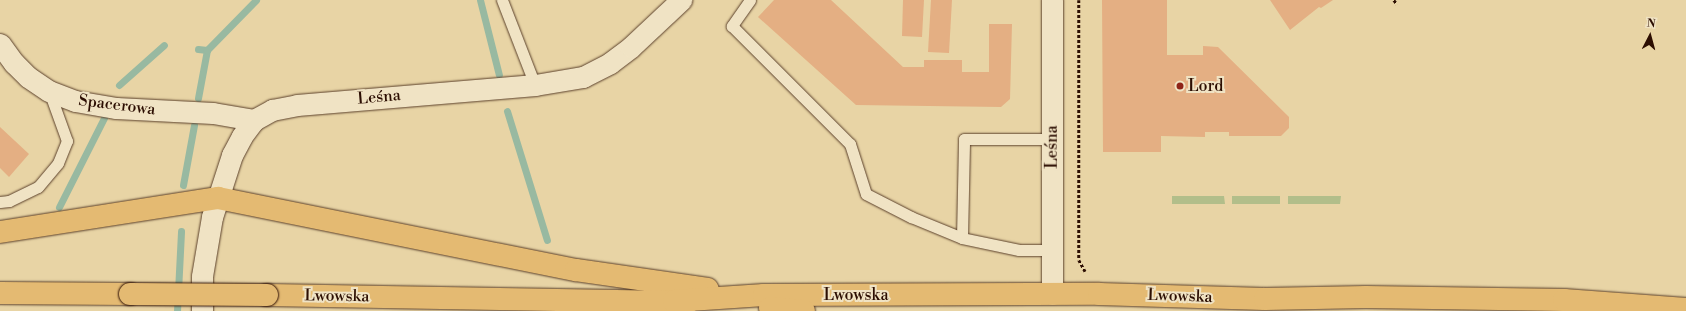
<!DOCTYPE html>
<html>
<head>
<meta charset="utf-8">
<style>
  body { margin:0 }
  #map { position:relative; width:1686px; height:311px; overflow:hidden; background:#e8d4a5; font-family:"Libre Bodoni",serif }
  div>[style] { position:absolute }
  .green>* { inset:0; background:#b2be8a }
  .stream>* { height:7px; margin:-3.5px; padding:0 3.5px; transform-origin:3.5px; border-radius:3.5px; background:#98b9a1 }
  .building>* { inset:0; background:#e4af83 }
  .path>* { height:2.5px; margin-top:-1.25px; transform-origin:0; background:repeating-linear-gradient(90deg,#2c0e02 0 3px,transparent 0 5px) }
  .roads { filter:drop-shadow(0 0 1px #5b402b) drop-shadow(0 0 1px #5b402b) }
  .service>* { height:11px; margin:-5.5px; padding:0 5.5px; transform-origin:5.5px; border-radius:5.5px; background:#f0e3c4 }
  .minor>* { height:21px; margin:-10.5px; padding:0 10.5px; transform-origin:10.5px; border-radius:10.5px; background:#f0e3c4 }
  .primary>* { height:22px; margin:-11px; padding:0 11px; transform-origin:11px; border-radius:11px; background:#e4ba72 }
  .bridges { filter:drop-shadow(0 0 1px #2c0e02) drop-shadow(0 0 1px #2c0e02) }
  .primary-bridge>* { height:22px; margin:-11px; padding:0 11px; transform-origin:11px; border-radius:11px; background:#e4ba72 }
  .dots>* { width:11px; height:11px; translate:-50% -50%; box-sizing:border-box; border:2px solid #f0e3c4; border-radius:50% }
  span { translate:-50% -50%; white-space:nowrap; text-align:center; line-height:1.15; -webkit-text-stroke:4px #f0e3c4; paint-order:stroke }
  .poi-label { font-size:16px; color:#2c0e02 }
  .left { translate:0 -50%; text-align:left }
  .street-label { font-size:16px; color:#2c0e02 }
  .north { position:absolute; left:1630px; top:16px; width:40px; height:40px; -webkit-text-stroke:3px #f0e3c4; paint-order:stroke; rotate:6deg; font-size:11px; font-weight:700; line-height:16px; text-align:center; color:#2c0e02 }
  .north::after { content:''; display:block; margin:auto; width:14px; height:18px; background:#2c0e02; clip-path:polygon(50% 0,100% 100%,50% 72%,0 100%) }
</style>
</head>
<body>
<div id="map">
  <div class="green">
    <i style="clip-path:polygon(1172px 196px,1224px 196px,1225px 204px,1172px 204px)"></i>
    <i style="clip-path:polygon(1232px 196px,1280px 196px,1280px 204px,1232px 204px)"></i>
    <i style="clip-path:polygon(1288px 196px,1341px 196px,1340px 204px,1288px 204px)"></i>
  </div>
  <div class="stream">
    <i style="left:480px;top:0;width:77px;rotate:75.8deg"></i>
    <i style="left:198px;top:49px;width:9px;rotate:6deg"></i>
    <i style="left:119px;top:85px;width:60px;rotate:-41.6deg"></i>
    <i style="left:198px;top:98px;width:49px;rotate:-79.4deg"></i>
    <i style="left:207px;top:50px;width:70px;rotate:-45.6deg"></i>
    <i style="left:507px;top:111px;width:135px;rotate:72.8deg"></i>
    <i style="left:183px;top:185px;width:61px;rotate:-79.6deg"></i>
    <i style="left:59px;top:207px;width:100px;rotate:-63.2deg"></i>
    <i style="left:177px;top:311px;width:80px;rotate:-87.1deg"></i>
  </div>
  <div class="building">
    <i style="clip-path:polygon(774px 0,831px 0,903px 67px,924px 67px,924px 60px,962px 60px,962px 72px,989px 72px,989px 24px,1012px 24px,1010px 99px,1001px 107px,856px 105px,758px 17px)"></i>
    <i style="clip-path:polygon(903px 0,924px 0,922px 37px,902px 36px)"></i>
    <i style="clip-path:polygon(931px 0,952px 0,949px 53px,928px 52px)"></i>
    <i style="clip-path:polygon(1102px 0,1167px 0,1167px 55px,1203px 55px,1203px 46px,1218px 47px,1289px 117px,1289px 128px,1281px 136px,1229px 136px,1229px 132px,1205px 132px,1205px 137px,1161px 136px,1161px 152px,1103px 152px)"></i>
    <i style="clip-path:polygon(1270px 0,1333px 0,1321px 8px,1319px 7px,1290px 30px)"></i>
    <i style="clip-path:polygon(0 127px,29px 154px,9px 177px,0 168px)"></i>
  </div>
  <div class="path">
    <i style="left:1079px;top:0;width:260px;rotate:90deg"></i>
    <i style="left:1079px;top:260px;width:13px;rotate:61deg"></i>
    <i style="left:1394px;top:0;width:5px;rotate:53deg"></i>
  </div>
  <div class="roads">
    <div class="service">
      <i style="left:502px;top:0;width:91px;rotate:68.8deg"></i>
      <i style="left:750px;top:0;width:32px;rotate:125deg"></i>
      <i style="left:732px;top:26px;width:167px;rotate:45deg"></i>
      <i style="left:850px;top:144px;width:52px;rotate:72.3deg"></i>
      <i style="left:866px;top:194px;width:51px;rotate:27.1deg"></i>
      <i style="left:911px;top:217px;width:55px;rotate:22.4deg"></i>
      <i style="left:0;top:202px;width:9px;rotate:-6deg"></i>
      <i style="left:9px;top:201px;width:32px;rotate:-26deg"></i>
      <i style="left:38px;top:187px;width:31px;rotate:-50deg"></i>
      <i style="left:58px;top:163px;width:24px;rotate:-68deg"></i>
      <i style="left:67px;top:141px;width:53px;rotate:-109.8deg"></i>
      <i style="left:1052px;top:250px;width:33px;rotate:180deg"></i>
      <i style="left:1019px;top:250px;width:58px;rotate:-168.1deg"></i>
      <i style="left:962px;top:238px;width:99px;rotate:-88.8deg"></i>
      <i style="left:964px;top:139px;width:88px"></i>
    </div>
    <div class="minor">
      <i style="left:0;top:44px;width:24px;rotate:54deg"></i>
      <i style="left:14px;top:63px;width:20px;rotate:45deg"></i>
      <i style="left:28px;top:77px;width:25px;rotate:34deg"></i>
      <i style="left:49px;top:91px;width:28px;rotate:21deg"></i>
      <i style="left:75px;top:101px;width:42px;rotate:9.7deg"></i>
      <i style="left:116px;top:108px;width:97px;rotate:3deg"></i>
      <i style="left:213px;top:113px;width:42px;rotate:9.7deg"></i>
      <i style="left:1052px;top:294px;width:294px;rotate:-90deg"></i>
      <i style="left:202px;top:311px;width:35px;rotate:-90deg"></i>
      <i style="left:202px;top:276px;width:60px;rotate:-80.4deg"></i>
      <i style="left:212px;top:217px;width:65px;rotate:-72.1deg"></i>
      <i style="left:232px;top:155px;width:21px;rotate:-62deg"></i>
      <i style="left:242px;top:136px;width:20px;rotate:-53deg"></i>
      <i style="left:254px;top:120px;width:21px;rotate:-29deg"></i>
      <i style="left:272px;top:110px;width:25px;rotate:-11deg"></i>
      <i style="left:297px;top:105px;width:239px;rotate:-4.8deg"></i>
      <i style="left:535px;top:85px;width:49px;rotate:-9.5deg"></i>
      <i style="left:583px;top:77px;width:30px;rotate:-27deg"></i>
      <i style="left:610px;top:63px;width:26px;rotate:-37deg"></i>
      <i style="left:631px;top:47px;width:69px;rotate:-43.2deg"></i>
    </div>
    <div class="primary">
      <i style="left:0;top:232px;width:221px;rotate:-8.9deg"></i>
      <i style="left:218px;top:198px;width:365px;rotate:11.4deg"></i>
      <i style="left:576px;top:270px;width:133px;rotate:8.2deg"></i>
      <i style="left:0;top:293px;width:130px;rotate:0.4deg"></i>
      <i style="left:267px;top:295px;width:421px;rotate:1deg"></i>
      <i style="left:674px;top:301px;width:90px;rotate:-3.8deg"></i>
      <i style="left:764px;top:295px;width:335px;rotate:-0.2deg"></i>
      <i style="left:1099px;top:294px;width:166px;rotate:1.7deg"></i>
      <i style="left:1265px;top:299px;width:101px;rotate:-1.1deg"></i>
      <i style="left:1366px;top:297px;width:198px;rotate:0.9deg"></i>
      <i style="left:1564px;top:300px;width:122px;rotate:4.2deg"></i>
      <i style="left:770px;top:308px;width:34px;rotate:5deg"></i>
    </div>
  </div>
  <div class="bridges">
    <div class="primary-bridge">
      <i style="left:130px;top:294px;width:137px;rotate:0.4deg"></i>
    </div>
  </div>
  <div class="dots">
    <i style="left:1180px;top:86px;background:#8f2418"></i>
  </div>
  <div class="poi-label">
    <span class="left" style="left:1188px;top:86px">Lord</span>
  </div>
  <div class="street-label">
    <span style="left:379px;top:97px;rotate:-5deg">Leśna</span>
    <span style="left:117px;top:105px;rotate:7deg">Spacerowa</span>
    <span style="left:1052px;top:147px;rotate:-90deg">Leśna</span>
    <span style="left:856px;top:295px">Lwowska</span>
    <span style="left:337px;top:296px;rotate:1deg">Lwowska</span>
    <span style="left:1180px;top:296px;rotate:2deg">Lwowska</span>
  </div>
  <div class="north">N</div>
</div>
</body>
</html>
